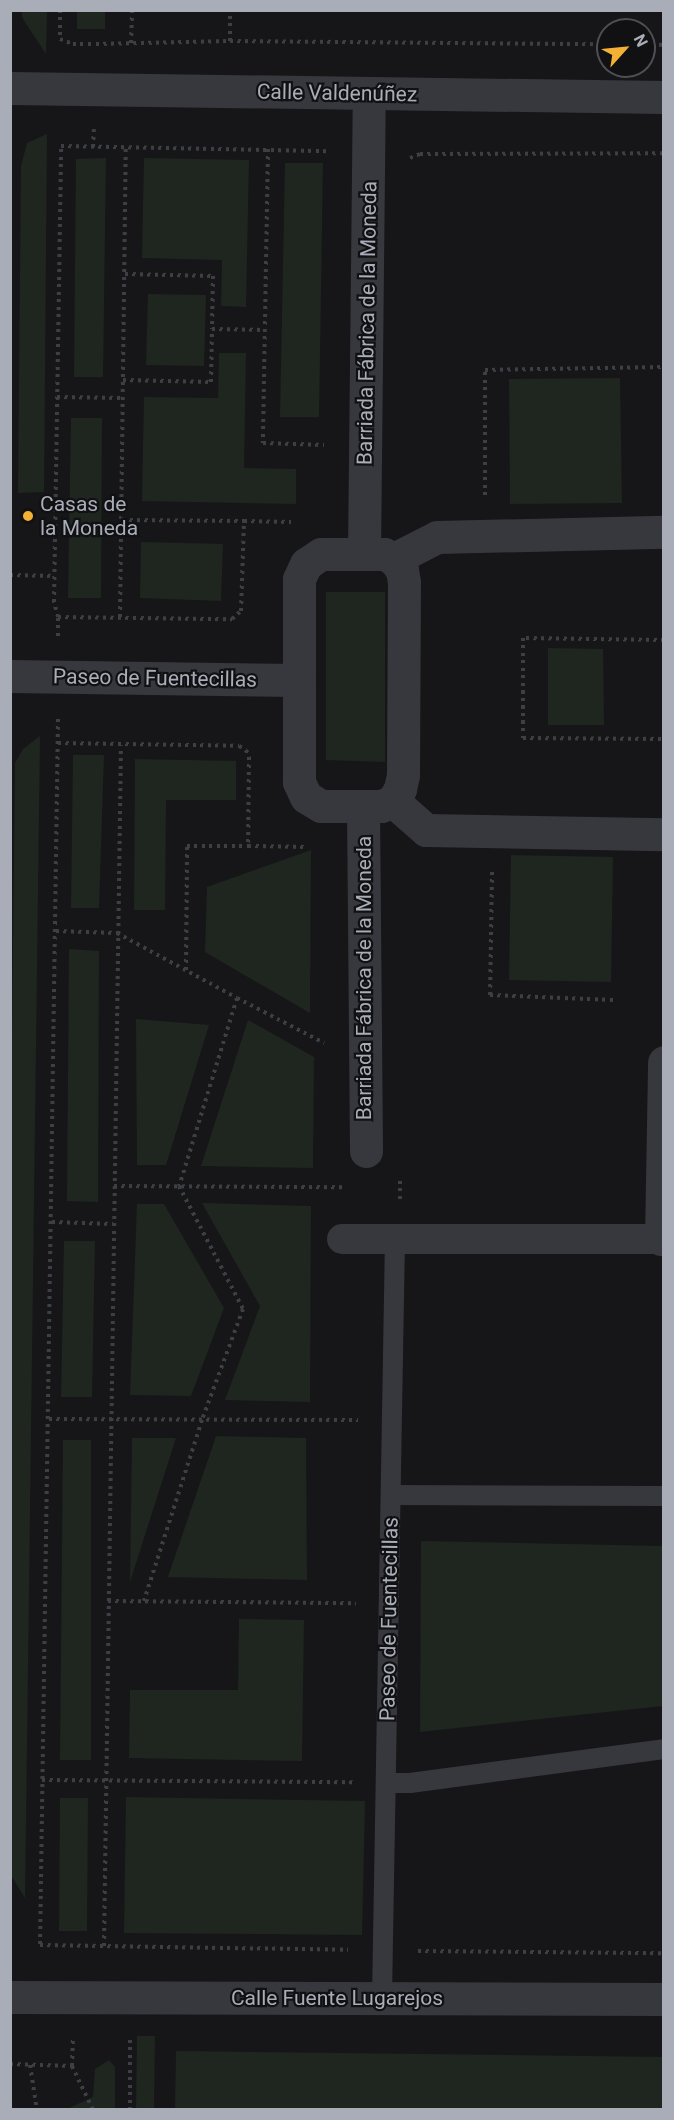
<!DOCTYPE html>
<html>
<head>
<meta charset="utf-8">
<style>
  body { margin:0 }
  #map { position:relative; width:674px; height:2120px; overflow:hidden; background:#161618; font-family:Roboto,sans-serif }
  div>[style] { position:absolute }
  .green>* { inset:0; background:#1e261f }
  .path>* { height:4px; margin-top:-2px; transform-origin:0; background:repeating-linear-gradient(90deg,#3d3f44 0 3px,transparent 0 7.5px) }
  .service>* { height:20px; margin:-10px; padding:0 10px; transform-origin:10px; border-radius:10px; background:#37383d }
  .pedestrian>* { height:30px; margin:-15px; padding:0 15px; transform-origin:15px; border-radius:15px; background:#37383d }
  .minor>* { height:33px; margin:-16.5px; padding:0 16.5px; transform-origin:16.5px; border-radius:16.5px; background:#37383d }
  .dots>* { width:16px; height:16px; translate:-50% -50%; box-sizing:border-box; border:3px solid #111113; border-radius:50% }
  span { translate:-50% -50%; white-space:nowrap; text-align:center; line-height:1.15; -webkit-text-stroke:4.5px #111113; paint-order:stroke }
  .street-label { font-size:21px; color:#a8adb8 }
  .poi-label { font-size:21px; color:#a8adb8 }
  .left { translate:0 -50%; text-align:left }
  .frame { position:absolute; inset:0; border:12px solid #a8adb8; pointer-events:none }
  .north { position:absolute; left:596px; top:18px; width:60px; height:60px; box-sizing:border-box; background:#111113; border:2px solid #4d4f55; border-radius:50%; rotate:63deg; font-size:16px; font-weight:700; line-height:24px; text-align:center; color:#a8adb8 }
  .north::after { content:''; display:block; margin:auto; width:21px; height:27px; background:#f2b134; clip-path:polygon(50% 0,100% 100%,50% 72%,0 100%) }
</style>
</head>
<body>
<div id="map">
  <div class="green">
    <i style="clip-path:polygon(21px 11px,47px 11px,46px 54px,23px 19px)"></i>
    <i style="clip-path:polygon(77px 11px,105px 11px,105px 29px,77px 29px)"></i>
    <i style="clip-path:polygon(47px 134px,44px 492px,18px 493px,21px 166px,27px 143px)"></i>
    <i style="clip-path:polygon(106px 158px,103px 377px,74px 377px,76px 159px)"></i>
    <i style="clip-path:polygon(144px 158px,249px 160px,246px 307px,221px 306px,222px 260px,142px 258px)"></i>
    <i style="clip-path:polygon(285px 163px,323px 163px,319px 417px,280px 417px)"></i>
    <i style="clip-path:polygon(148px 294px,206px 295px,204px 366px,146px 365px)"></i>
    <i style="clip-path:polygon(219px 353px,246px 353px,244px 468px,296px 469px,296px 504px,142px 501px,144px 397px,218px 398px)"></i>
    <i style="clip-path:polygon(620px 378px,622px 503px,510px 504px,509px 379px)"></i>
    <i style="clip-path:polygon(71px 418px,102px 418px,101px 598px,68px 598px)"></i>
    <i style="clip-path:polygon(141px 542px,223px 544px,221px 601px,140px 598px)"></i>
    <i style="clip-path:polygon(326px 592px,385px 592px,385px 762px,326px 760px)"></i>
    <i style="clip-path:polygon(548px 648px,603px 649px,604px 725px,548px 725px)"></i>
    <i style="clip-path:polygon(40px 736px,25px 1898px,10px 1874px,10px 1213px,15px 763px,23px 749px)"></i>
    <i style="clip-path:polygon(73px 755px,104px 755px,99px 908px,71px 908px)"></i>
    <i style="clip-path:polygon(135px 759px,236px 761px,236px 800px,166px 800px,165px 910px,134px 910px)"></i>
    <i style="clip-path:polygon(311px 850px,311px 851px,310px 1013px,205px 952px,207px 887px)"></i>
    <i style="clip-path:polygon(511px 855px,613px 857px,611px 982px,509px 980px)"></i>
    <i style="clip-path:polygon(69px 949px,99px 951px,98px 1202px,67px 1201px)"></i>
    <i style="clip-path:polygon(136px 1019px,209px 1025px,166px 1165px,137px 1165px)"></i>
    <i style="clip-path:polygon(248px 1020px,314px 1057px,313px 1168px,201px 1166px)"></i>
    <i style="clip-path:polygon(202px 1203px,311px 1206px,310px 1402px,225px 1400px,260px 1306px)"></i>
    <i style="clip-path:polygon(137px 1204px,164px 1204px,224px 1308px,191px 1396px,130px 1395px)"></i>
    <i style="clip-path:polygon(64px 1241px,95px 1241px,92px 1397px,61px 1397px)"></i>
    <i style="clip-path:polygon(216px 1436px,306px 1438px,307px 1580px,168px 1577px)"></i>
    <i style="clip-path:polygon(132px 1438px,176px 1438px,130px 1582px)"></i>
    <i style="clip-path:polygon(63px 1440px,91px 1440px,91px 1760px,60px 1760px)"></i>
    <i style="clip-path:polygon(421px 1541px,663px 1546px,663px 1706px,420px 1732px)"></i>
    <i style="clip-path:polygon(239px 1619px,304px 1620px,302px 1761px,129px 1758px,130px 1690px,238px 1690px)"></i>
    <i style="clip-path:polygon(126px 1797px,365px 1801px,362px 1935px,124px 1933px)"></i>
    <i style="clip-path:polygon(60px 1798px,88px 1798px,87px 1931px,59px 1931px)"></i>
    <i style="clip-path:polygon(137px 2036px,155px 2036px,154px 2109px,136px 2109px)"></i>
    <i style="clip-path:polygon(176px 2051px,663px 2057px,663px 2109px,175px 2109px)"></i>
    <i style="clip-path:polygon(109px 2060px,115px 2067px,115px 2109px,67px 2109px,93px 2097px,95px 2069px)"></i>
  </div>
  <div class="path">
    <i style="left:60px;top:10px;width:29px;rotate:90deg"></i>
    <i style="left:60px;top:39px;width:14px;rotate:21deg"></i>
    <i style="left:73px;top:44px;width:22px"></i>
    <i style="left:230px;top:41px;width:31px;rotate:-90deg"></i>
    <i style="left:131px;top:43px;width:33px;rotate:-88deg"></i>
    <i style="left:96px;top:44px;width:134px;rotate:-1.3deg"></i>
    <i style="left:230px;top:41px;width:378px;rotate:0.5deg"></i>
    <i style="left:644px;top:44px;width:20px;rotate:3deg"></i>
    <i style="left:93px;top:147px;width:18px;rotate:-87deg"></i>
    <i style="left:268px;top:149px;width:294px;rotate:91deg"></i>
    <i style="left:263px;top:443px;width:61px;rotate:1.9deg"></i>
    <i style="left:410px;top:158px;width:11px;rotate:-22deg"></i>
    <i style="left:420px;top:154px;width:244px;rotate:-0.2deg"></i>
    <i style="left:125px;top:274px;width:88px;rotate:1.3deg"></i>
    <i style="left:213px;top:276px;width:53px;rotate:91.1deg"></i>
    <i style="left:212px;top:329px;width:52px;rotate:1.1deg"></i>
    <i style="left:123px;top:380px;width:88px;rotate:1.3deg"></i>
    <i style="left:211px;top:382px;width:53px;rotate:-88.9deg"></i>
    <i style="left:57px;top:397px;width:66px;rotate:0.9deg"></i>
    <i style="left:485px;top:495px;width:125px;rotate:-90deg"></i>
    <i style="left:485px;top:370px;width:179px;rotate:-1deg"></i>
    <i style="left:122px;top:520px;width:122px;rotate:0.5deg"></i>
    <i style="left:10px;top:575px;width:45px;rotate:1.3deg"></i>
    <i style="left:58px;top:617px;width:174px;rotate:0.7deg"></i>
    <i style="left:232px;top:619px;width:12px;rotate:-42deg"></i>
    <i style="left:241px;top:611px;width:90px;rotate:-88.1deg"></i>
    <i style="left:244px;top:521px;width:47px;rotate:1.2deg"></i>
    <i style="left:120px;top:617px;width:470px;rotate:-89.3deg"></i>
    <i style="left:58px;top:636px;width:19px;rotate:-90deg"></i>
    <i style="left:58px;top:617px;width:16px;rotate:-105deg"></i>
    <i style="left:54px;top:602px;width:456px;rotate:-89.1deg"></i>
    <i style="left:61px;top:146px;width:267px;rotate:1.1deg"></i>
    <i style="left:664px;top:640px;width:141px;rotate:-179.2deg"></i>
    <i style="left:523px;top:638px;width:100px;rotate:90deg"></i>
    <i style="left:523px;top:738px;width:141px;rotate:0.4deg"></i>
    <i style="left:58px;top:719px;width:1226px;rotate:90.84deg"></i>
    <i style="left:40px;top:1945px;width:308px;rotate:0.9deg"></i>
    <i style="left:58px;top:743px;width:181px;rotate:0.9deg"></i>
    <i style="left:239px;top:746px;width:8px;rotate:30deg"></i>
    <i style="left:246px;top:750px;width:8px;rotate:67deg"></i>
    <i style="left:249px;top:757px;width:89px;rotate:90.6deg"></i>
    <i style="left:248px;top:846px;width:60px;rotate:1deg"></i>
    <i style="left:492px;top:872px;width:123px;rotate:90.9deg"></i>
    <i style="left:490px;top:995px;width:123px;rotate:2.3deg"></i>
    <i style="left:56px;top:931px;width:61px;rotate:1.9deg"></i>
    <i style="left:117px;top:933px;width:136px;rotate:28.4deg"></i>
    <i style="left:237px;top:998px;width:197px;rotate:107.1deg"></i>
    <i style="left:179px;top:1186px;width:139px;rotate:62.5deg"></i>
    <i style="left:243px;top:1309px;width:118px;rotate:110.3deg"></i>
    <i style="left:202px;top:1420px;width:190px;rotate:107.8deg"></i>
    <i style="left:186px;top:970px;width:124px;rotate:-89.5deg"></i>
    <i style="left:187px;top:846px;width:61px"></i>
    <i style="left:237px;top:998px;width:98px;rotate:27.3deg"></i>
    <i style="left:114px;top:1186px;width:228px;rotate:0.3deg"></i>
    <i style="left:400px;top:1199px;width:23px;rotate:-90deg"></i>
    <i style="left:52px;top:1222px;width:61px;rotate:1.9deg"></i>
    <i style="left:49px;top:1419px;width:309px;rotate:0.2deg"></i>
    <i style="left:108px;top:1601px;width:248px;rotate:0.5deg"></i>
    <i style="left:42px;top:1780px;width:311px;rotate:0.4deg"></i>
    <i style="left:104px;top:1946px;width:1201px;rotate:-89.19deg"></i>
    <i style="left:418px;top:1951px;width:246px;rotate:0.5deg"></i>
    <i style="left:10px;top:2064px;width:62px;rotate:1.8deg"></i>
    <i style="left:72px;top:2066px;width:27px;rotate:-88deg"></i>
    <i style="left:30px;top:2065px;width:46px;rotate:81.2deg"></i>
    <i style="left:72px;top:2066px;width:49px;rotate:64.5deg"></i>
    <i style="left:130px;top:2110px;width:71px;rotate:-90deg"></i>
  </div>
  <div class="service">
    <i style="left:391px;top:1495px;width:273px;rotate:0.2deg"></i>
    <i style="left:386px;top:1783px;width:24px"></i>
    <i style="left:410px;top:1783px;width:256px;rotate:-7.6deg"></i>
    <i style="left:382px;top:1998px;width:759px;rotate:-89.02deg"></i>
  </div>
  <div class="pedestrian">
    <i style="left:342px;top:1239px;width:322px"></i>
  </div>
  <div class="minor">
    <i style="left:10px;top:88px;width:654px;rotate:0.79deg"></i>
    <i style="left:321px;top:554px;width:63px"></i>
    <i style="left:384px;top:554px;width:11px;rotate:27deg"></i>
    <i style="left:394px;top:559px;width:14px;rotate:54deg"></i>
    <i style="left:402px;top:570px;width:12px;rotate:81deg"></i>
    <i style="left:404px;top:582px;width:193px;rotate:90.3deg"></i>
    <i style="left:403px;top:775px;width:14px;rotate:102deg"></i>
    <i style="left:400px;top:789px;width:14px;rotate:120deg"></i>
    <i style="left:393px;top:801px;width:13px;rotate:157deg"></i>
    <i style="left:381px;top:806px;width:60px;rotate:180deg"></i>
    <i style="left:321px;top:806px;width:17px;rotate:-149deg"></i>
    <i style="left:306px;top:797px;width:17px;rotate:-115deg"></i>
    <i style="left:299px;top:782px;width:203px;rotate:-90deg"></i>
    <i style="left:299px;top:579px;width:17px;rotate:-65deg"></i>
    <i style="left:306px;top:564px;width:18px;rotate:-34deg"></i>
    <i style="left:364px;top:554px;width:461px;rotate:-89.4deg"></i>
    <i style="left:394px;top:559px;width:48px;rotate:-27.1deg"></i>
    <i style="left:437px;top:537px;width:227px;rotate:-1.3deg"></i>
    <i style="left:10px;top:676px;width:289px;rotate:0.8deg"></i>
    <i style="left:393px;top:801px;width:44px;rotate:41.3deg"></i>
    <i style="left:426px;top:830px;width:238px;rotate:1deg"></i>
    <i style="left:363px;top:806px;width:345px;rotate:89.5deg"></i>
    <i style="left:661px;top:1239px;width:177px;rotate:-89deg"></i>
    <i style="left:10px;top:1997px;width:654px;rotate:0.18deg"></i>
  </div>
  <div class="dots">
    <i style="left:28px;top:516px;background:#f2b134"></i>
  </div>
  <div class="street-label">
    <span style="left:337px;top:93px;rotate:1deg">Calle Valdenúñez</span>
    <span style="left:367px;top:323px;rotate:-89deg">Barriada Fábrica de la Moneda</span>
    <span style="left:155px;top:678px;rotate:1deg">Paseo de Fuentecillas</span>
    <span style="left:364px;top:978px;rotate:-90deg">Barriada Fábrica de la Moneda</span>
    <span style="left:389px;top:1619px;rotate:-89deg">Paseo de Fuentecillas</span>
    <span style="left:337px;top:1998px">Calle Fuente Lugarejos</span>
  </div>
  <div class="poi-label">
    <span class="left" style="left:40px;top:516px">Casas de<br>la Moneda</span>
  </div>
  <div class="frame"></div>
  <div class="north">N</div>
</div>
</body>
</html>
